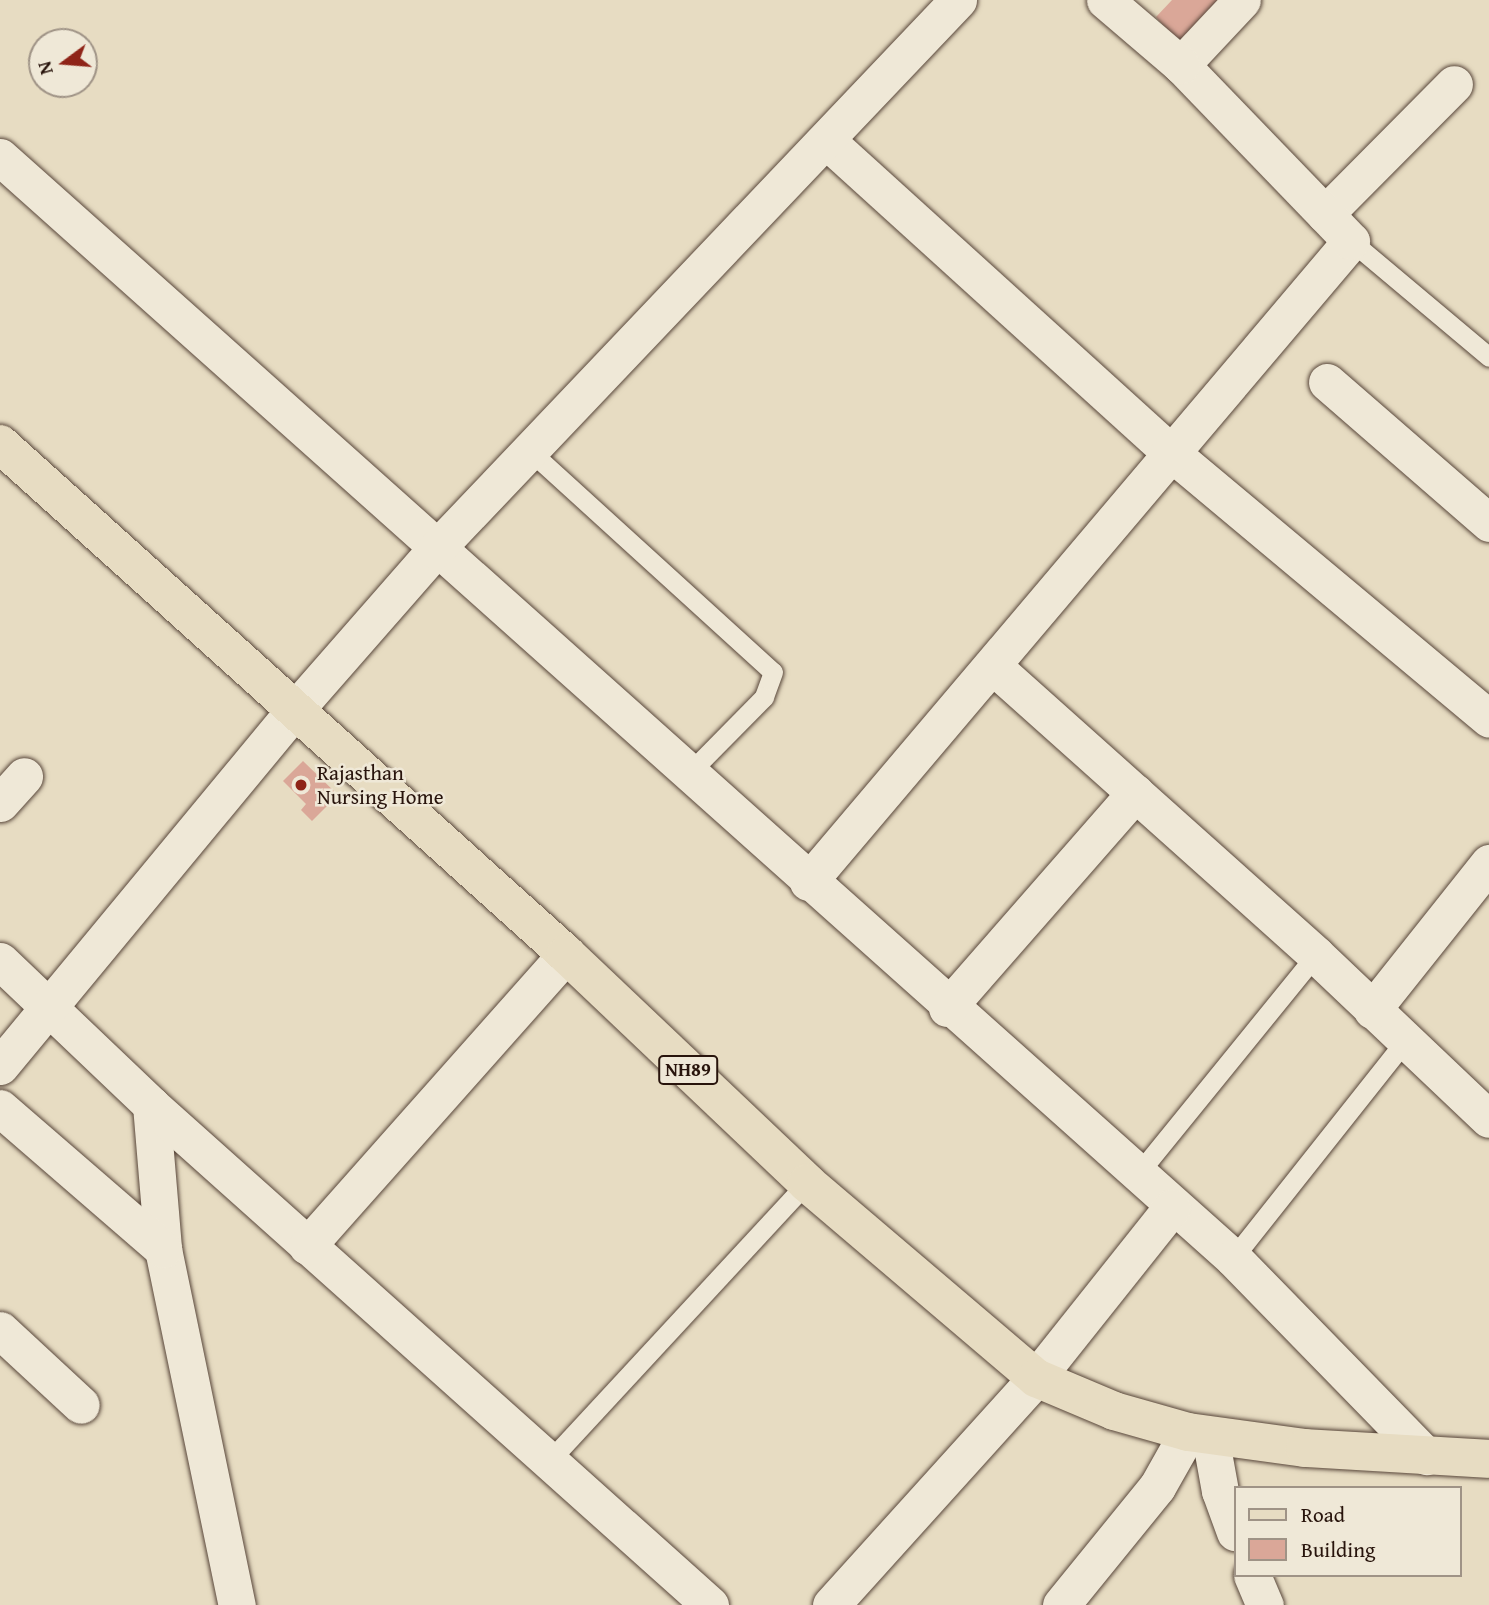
<!DOCTYPE html>
<html>
<head>
<meta charset="utf-8">
<style>
  body { margin:0 }
  #map { position:relative; width:1489px; height:1605px; overflow:hidden; background:#e7dcc2; font-family:"Gentium Book Plus",serif }
  div>[style] { position:absolute }
  .building>* { inset:0; background:#daa798 }
  .roads { filter:drop-shadow(0 0 2px #58463a) drop-shadow(0 0 2px #58463a) }
  .service>* { height:19px; margin:-9.5px; padding:0 9.5px; transform-origin:9.5px; border-radius:9.5px; background:#efe8d7 }
  .minor>* { height:37px; margin:-18.5px; padding:0 18.5px; transform-origin:18.5px; border-radius:18.5px; background:#efe8d7 }
  .primary>* { height:38px; margin:-19px; padding:0 19px; transform-origin:19px; border-radius:19px; background:#e7dcc2 }
  .dots>* { width:19px; height:19px; translate:-50% -50%; box-sizing:border-box; border:4px solid #efe8d7; border-radius:50% }
  span { translate:-50% -50%; white-space:nowrap; text-align:center; line-height:1.15; -webkit-text-stroke:5px #efe8d7; paint-order:stroke }
  .shield-label span { padding:2px 5px; background:#efe8d7; border:2px solid; border-radius:5px; -webkit-text-stroke-width:0 }
  .shield-label { font-size:19px; color:#28140c; font-weight:700 }
  .poi-label { font-size:21px; color:#28140c }
  .left { translate:0 -50%; text-align:left }
  .legend { position:absolute; left:1234px; top:1486px; width:228px; height:91px; box-sizing:border-box; background:#efe8d7; border:2px solid #9f9386; margin:0; padding:9px 12px; list-style:none; font-size:21px; color:#28140c }
  .legend li { display:flex; align-items:center; gap:14px; height:35px }
  .legend b { width:35px; border:2px solid #9f9386 }
  .north { position:absolute; left:28px; top:28px; width:70px; height:70px; box-sizing:border-box; background:#efe8d7; border:2px solid #9f9386; border-radius:50%; rotate:254deg; font-size:19px; font-weight:700; line-height:28px; text-align:center; color:#28140c }
  .north::after { content:''; display:block; margin:auto; width:24px; height:32px; background:#8f2418; clip-path:polygon(50% 0,100% 100%,50% 72%,0 100%) }
</style>
</head>
<body>
<div id="map">
  <div class="building">
    <i style="clip-path:polygon(1172px 0,1220px 0,1180px 45px,1156px 17px)"></i>
    <i style="clip-path:polygon(303px 761px,338px 795px,312px 821px,301px 810px,306px 804px,283px 781px)"></i>
  </div>
  <div class="roads">
    <div class="service">
      <i style="left:1351px;top:241px;width:180px;rotate:40deg"></i>
      <i style="left:530px;top:451px;width:328px;rotate:42.3deg"></i>
      <i style="left:773px;top:672px;width:27px;rotate:110deg"></i>
      <i style="left:764px;top:697px;width:110px;rotate:134.6deg"></i>
      <i style="left:1137px;top:1175px;width:284px;rotate:-50.9deg"></i>
      <i style="left:1233px;top:1258px;width:275px;rotate:-51.6deg"></i>
      <i style="left:551px;top:1459px;width:376px;rotate:-47.2deg"></i>
    </div>
    <div class="minor">
      <i style="left:1181px;top:65px;width:89px;rotate:-46.8deg"></i>
      <i style="left:827px;top:141px;width:462px;rotate:42.2deg"></i>
      <i style="left:1169px;top:451px;width:417px;rotate:39.9deg"></i>
      <i style="left:0;top:157px;width:1653px;rotate:41.76deg"></i>
      <i style="left:1233px;top:1258px;width:277px;rotate:45.7deg"></i>
      <i style="left:1325px;top:214px;width:183px;rotate:-45.2deg"></i>
      <i style="left:1327px;top:382px;width:215px;rotate:41deg"></i>
      <i style="left:993px;top:666px;width:433px;rotate:41.8deg"></i>
      <i style="left:1316px;top:955px;width:238px;rotate:43.5deg"></i>
      <i style="left:0;top:803px;width:36px;rotate:-48deg"></i>
      <i style="left:808px;top:882px;width:840px;rotate:-49.73deg"></i>
      <i style="left:1351px;top:241px;width:245px;rotate:-134deg"></i>
      <i style="left:1181px;top:65px;width:100px;rotate:-139.5deg"></i>
      <i style="left:0;top:961px;width:209px;rotate:43.6deg"></i>
      <i style="left:151px;top:1105px;width:144px;rotate:85.2deg"></i>
      <i style="left:163px;top:1249px;width:364px;rotate:78.3deg"></i>
      <i style="left:947px;top:1008px;width:286px;rotate:-48.8deg"></i>
      <i style="left:1372px;top:1010px;width:188px;rotate:-51.5deg"></i>
      <i style="left:0;top:1066px;width:461px;rotate:-50.4deg"></i>
      <i style="left:294px;top:711px;width:214px;rotate:-48.8deg"></i>
      <i style="left:435px;top:550px;width:759px;rotate:-46.44deg"></i>
      <i style="left:151px;top:1105px;width:750px;rotate:41.81deg"></i>
      <i style="left:0;top:1108px;width:216px;rotate:40.9deg"></i>
      <i style="left:307px;top:1246px;width:390px;rotate:-48.4deg"></i>
      <i style="left:0;top:1330px;width:110px;rotate:42.8deg"></i>
      <i style="left:1210px;top:1436px;width:56px;rotate:79.7deg"></i>
      <i style="left:1220px;top:1491px;width:44px;rotate:69.9deg"></i>
      <i style="left:1252px;top:1575px;width:33px;rotate:67deg"></i>
      <i style="left:831px;top:1605px;width:306px;rotate:-47.9deg"></i>
      <i style="left:1036px;top:1378px;width:218px;rotate:-51.5deg"></i>
      <i style="left:1061px;top:1605px;width:152px;rotate:-50.9deg"></i>
      <i style="left:1157px;top:1487px;width:63px;rotate:-60.6deg"></i>
    </div>
    <div class="primary">
      <i style="left:0;top:444px;width:762px;rotate:42.02deg"></i>
      <i style="left:566px;top:954px;width:332px;rotate:43.5deg"></i>
      <i style="left:807px;top:1183px;width:301px;rotate:40.4deg"></i>
      <i style="left:1036px;top:1378px;width:85px;rotate:22.9deg"></i>
      <i style="left:1114px;top:1411px;width:77px;rotate:15.8deg"></i>
      <i style="left:1188px;top:1432px;width:118px;rotate:7.8deg"></i>
      <i style="left:1305px;top:1448px;width:184px;rotate:3.4deg"></i>
    </div>
  </div>
  <div class="dots">
    <i style="left:301px;top:785px;background:#8f2418"></i>
  </div>
  <div class="shield-label">
    <span style="left:688px;top:1070px">NH89</span>
  </div>
  <div class="poi-label">
    <span class="left" style="left:317px;top:785px">Rajasthan<br>Nursing Home</span>
  </div>
  <ul class="legend">
  <li><b style="height:9px;background:#e7dcc2"></b>Road</li>
  <li><b style="height:19px;background:#daa798"></b>Building</li>
  </ul>
  <div class="north">N</div>
</div>
</body>
</html>
